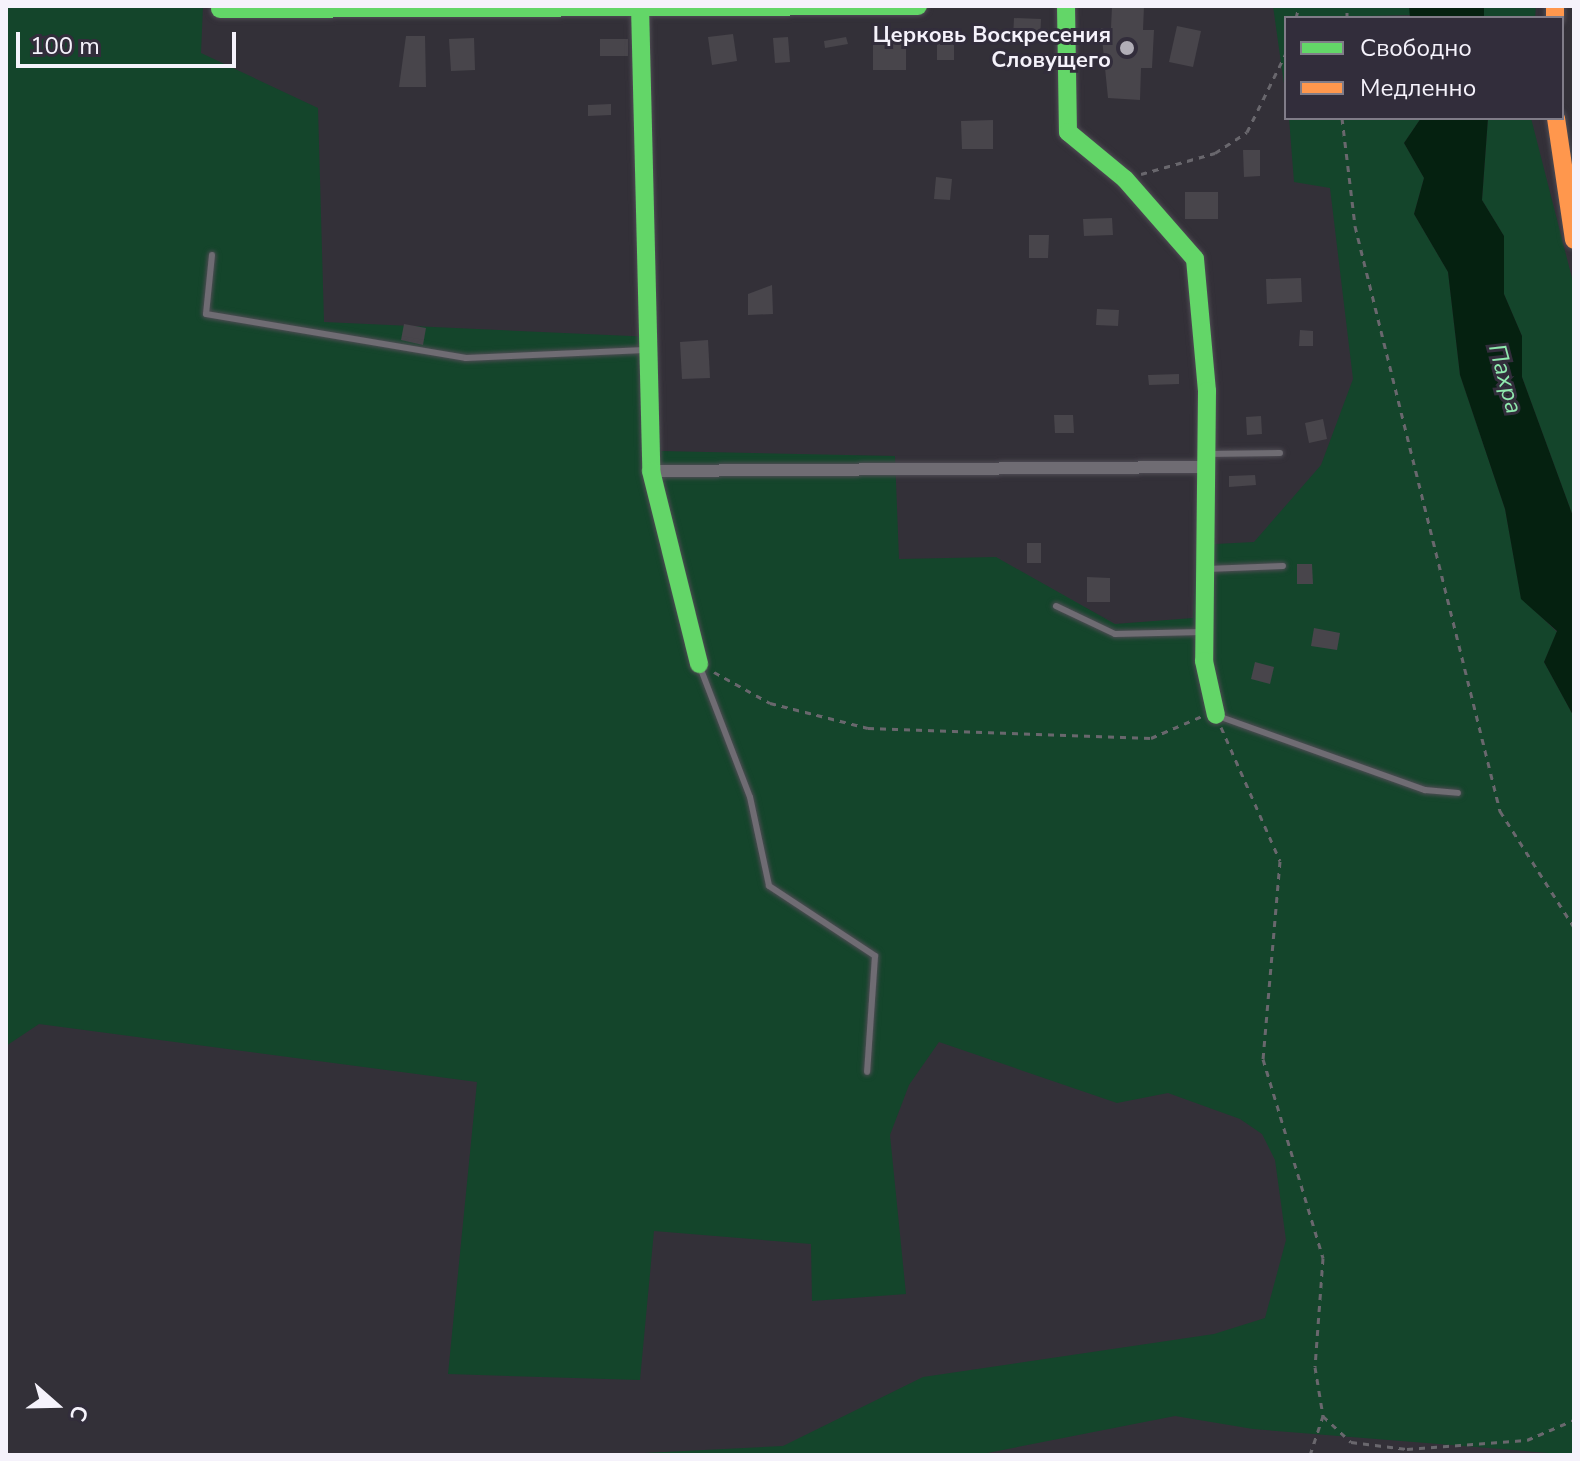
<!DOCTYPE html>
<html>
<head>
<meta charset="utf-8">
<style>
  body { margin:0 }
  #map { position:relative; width:1580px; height:1461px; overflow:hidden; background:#333038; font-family:"Nunito Sans",sans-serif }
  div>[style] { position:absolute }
  .green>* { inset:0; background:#14452b }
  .water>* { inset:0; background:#052110 }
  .building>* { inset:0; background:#48454b }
  .path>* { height:3px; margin-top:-1.5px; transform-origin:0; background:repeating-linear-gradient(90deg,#69676d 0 6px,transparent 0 12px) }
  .roads { filter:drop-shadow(0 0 2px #4f4c54) drop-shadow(0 0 2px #4f4c54) }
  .lane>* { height:6px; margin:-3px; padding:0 3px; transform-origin:3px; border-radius:3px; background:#6f6c73 }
  .street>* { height:12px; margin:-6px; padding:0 6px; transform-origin:6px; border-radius:6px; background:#6f6c73 }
  .fast>* { height:18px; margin:-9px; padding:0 9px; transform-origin:9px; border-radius:9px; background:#63d668 }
  .slow>* { height:18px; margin:-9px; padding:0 9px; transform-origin:9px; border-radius:9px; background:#ff974d }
  .dots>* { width:22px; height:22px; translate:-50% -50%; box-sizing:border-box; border:4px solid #322d3b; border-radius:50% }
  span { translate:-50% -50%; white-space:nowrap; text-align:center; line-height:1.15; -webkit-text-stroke:6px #322d3b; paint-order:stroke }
  .poi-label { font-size:22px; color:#f5f2fb; font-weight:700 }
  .right { translate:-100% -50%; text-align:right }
  .water-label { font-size:24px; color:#8fe9ae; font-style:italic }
  .frame { position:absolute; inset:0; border:8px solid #f5f2fb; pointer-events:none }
  .legend { position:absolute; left:1284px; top:16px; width:280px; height:104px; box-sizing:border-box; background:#322d3b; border:2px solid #807c88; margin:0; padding:10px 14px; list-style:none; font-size:24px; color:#f5f2fb }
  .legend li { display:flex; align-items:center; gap:16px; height:40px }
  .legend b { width:40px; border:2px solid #807c88 }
  .north { position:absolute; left:16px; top:1365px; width:80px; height:80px; -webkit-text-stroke:6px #322d3b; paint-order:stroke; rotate:110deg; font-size:22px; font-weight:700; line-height:32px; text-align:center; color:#f5f2fb }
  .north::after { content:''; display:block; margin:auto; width:28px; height:36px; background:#f5f2fb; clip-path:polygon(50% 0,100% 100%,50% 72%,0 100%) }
  .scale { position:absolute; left:16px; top:32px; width:220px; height:36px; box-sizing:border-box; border:4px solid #f5f2fb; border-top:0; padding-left:10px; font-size:24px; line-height:28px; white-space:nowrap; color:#f5f2fb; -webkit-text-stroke:6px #322d3b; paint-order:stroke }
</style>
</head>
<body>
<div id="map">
  <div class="green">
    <i style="clip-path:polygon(6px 6px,203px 6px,201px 53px,318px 108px,324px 322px,653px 337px,661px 451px,895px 456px,899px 559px,996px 557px,1115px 624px,1193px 618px,1196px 545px,1254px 542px,1321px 465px,1353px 379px,1330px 188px,1294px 182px,1289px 118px,1421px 118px,1404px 143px,1424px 178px,1414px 214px,1448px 272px,1460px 375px,1505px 509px,1521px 598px,1557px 632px,1544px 662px,1574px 717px,1574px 1455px,1253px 1429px,1175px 1416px,977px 1455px,604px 1455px,783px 1446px,923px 1377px,1214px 1334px,1265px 1318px,1286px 1240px,1275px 1160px,1262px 1134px,1240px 1119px,1168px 1093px,1117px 1103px,939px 1042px,909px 1085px,890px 1135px,906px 1294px,812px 1301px,811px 1244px,654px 1231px,640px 1380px,448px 1374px,477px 1082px,39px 1024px,6px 1046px)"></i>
    <i style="clip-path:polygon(1273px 6px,1409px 6px,1411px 15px,1286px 18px,1286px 98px)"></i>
    <i style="clip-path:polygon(1484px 6px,1536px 6px,1535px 18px,1484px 18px)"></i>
    <i style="clip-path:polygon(1488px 118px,1531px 118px,1574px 286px,1574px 519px,1522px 377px,1522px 336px,1504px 294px,1504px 236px,1482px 200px)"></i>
  </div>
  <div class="water">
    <i style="clip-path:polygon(1409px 6px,1484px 6px,1484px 18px,1410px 18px)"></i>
    <i style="clip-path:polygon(1421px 118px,1488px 118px,1482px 200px,1504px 236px,1504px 294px,1522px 336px,1522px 377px,1574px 519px,1574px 717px,1544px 662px,1557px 631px,1521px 599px,1505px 509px,1460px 375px,1448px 272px,1414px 214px,1424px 178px,1404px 143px)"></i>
  </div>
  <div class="building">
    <i style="clip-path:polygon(1112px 6px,1144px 6px,1143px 30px,1154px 30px,1152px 68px,1141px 68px,1140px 100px,1108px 98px,1101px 28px,1111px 28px)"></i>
    <i style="clip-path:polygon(1014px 18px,1041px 19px,1040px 41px,1013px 39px)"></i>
    <i style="clip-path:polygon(1177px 26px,1201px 31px,1193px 67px,1169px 62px)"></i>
    <i style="clip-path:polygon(937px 31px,954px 31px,954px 60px,937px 60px)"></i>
    <i style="clip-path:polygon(733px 34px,737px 61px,712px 65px,708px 37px)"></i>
    <i style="clip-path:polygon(406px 36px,425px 36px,426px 87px,399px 87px)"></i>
    <i style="clip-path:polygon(788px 37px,790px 62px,775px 63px,773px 38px)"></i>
    <i style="clip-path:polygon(846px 37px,848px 44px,825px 48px,824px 41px)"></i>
    <i style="clip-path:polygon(474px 38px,475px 70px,451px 71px,449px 39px)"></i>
    <i style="clip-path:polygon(600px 39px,628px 39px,628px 56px,600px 56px)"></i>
    <i style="clip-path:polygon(873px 44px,906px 44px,906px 70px,873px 70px)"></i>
    <i style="clip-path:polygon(611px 104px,611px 115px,588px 116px,588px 105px)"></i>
    <i style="clip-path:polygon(993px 120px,993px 149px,962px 149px,961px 121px)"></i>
    <i style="clip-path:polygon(1243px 150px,1260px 150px,1260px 176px,1244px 177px)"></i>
    <i style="clip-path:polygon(936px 177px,952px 179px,950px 200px,934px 199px)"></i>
    <i style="clip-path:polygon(1185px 192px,1218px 192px,1218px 219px,1185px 219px)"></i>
    <i style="clip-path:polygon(1112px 218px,1113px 235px,1084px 236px,1083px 219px)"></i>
    <i style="clip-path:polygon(1029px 235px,1049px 235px,1048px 258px,1029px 258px)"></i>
    <i style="clip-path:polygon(1301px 278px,1302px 302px,1267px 304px,1266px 279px)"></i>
    <i style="clip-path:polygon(772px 285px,773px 314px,748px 315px,748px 294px)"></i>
    <i style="clip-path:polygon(1097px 309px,1119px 310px,1118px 326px,1096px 325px)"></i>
    <i style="clip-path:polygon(404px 324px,426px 328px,423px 345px,401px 340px)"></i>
    <i style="clip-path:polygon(1300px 330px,1313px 331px,1313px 346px,1299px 346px)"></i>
    <i style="clip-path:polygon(708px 340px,710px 378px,682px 379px,680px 342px)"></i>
    <i style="clip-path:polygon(1179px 374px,1179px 384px,1149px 385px,1148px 375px)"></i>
    <i style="clip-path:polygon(1054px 415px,1073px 415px,1074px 433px,1055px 433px)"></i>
    <i style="clip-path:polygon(1261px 416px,1262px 434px,1247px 435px,1246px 417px)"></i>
    <i style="clip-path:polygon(1323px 419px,1327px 439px,1309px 443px,1305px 423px)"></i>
    <i style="clip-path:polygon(1255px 475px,1256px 485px,1229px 487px,1229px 476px)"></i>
    <i style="clip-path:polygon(1027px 543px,1041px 543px,1041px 563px,1027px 563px)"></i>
    <i style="clip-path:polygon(1297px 564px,1312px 564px,1313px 584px,1297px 584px)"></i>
    <i style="clip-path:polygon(1087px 577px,1110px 578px,1110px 602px,1087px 602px)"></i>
    <i style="clip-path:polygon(1314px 628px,1340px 633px,1337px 650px,1311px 646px)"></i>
    <i style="clip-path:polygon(1255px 662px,1274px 667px,1270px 684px,1251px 679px)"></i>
  </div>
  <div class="path">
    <i style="left:1296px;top:18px;width:12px;rotate:-76deg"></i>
    <i style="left:1347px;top:18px;width:12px;rotate:-90deg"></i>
    <i style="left:1342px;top:118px;width:109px;rotate:83.1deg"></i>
    <i style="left:1355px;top:226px;width:603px;rotate:76.08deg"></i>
    <i style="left:1500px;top:811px;width:138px;rotate:57.5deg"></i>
    <i style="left:1141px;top:174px;width:77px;rotate:-15.8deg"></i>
    <i style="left:1215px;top:153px;width:38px;rotate:-33deg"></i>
    <i style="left:1247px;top:132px;width:88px;rotate:-63.7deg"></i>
    <i style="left:714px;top:672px;width:64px;rotate:29deg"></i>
    <i style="left:770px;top:703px;width:101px;rotate:14.3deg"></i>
    <i style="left:868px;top:728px;width:283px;rotate:2deg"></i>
    <i style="left:1151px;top:738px;width:56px;rotate:-23.3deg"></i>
    <i style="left:1221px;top:727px;width:146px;rotate:66.2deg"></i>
    <i style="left:1280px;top:861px;width:199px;rotate:94.9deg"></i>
    <i style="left:1263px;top:1059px;width:208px;rotate:73.2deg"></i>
    <i style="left:1323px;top:1258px;width:109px;rotate:94.2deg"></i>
    <i style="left:1315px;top:1367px;width:50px;rotate:80.7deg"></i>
    <i style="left:1323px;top:1416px;width:38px;rotate:43deg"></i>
    <i style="left:1351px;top:1442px;width:56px;rotate:7.1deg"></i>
    <i style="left:1407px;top:1449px;width:120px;rotate:-4.3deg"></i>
    <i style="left:1527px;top:1440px;width:51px;rotate:-23.1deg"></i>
    <i style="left:1310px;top:1455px;width:41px;rotate:-71.6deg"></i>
  </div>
  <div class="roads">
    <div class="lane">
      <i style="left:212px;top:255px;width:59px;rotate:95.8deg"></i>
      <i style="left:206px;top:314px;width:264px;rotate:9.6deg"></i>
      <i style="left:466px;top:358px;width:179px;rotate:-2.6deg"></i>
      <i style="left:1207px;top:454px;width:73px;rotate:-0.8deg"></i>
      <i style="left:1207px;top:569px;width:76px;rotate:-2.3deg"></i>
      <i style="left:1056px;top:606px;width:65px;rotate:25.4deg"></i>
      <i style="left:1115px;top:634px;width:87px;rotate:-1.3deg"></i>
      <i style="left:700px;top:667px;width:139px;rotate:69deg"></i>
      <i style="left:750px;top:797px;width:91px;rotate:77.9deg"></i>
      <i style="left:769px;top:886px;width:127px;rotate:33.4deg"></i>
      <i style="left:875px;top:956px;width:116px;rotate:93.9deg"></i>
      <i style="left:1218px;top:716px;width:220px;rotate:19.7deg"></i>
      <i style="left:1425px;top:790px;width:33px;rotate:5deg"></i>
    </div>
    <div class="street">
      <i style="left:651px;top:471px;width:554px;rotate:-0.41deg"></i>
    </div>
    <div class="fast">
      <i style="left:640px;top:6px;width:465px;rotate:88.6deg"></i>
      <i style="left:651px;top:471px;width:199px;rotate:76deg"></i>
      <i style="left:1066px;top:6px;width:126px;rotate:89.1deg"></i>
      <i style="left:1068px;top:132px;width:74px;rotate:39.5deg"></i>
      <i style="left:1125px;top:179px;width:106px;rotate:48.8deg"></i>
      <i style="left:1195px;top:259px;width:133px;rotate:84.8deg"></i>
      <i style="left:1207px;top:391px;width:270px;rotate:90.6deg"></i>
      <i style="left:1204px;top:661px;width:55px;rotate:77.5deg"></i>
      <i style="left:220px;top:9px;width:698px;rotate:-0.25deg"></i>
    </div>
    <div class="slow">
      <i style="left:1555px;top:6px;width:12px;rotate:90deg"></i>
      <i style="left:1556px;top:118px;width:123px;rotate:81.6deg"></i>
    </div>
  </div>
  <div class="dots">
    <i style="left:1127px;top:48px;background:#b1aeb7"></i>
  </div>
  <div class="poi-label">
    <span class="right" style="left:1111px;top:48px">Церковь Воскресения<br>Словущего</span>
  </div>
  <div class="water-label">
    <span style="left:1505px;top:379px;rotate:75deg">Пахра</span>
  </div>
  <div class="frame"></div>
  <ul class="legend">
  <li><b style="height:10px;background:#63d668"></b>Свободно</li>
  <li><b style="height:10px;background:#ff974d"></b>Медленно</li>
  </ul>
  <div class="north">С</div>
  <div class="scale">100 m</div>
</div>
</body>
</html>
